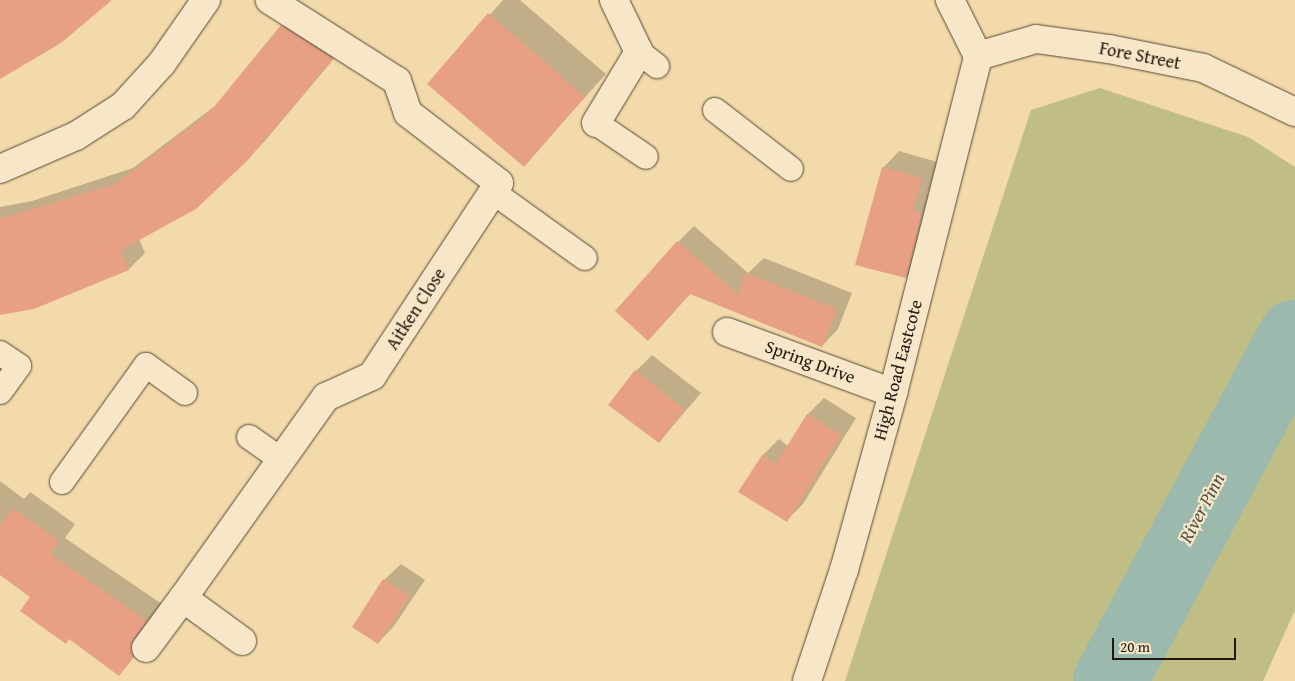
<!DOCTYPE html>
<html>
<head>
<meta charset="utf-8">
<style>
  body { margin:0 }
  #map { position:relative; width:1295px; height:681px; overflow:hidden; background:#f2daab; font-family:"Gentium Book Plus",serif }
  div>[style] { position:absolute }
  .green>* { inset:0; background:#c0be84 }
  .shadow>* { inset:0; background:#0003 }
  .river>* { height:74px; margin:-37px; padding:0 37px; transform-origin:37px; border-radius:37px; background:#9bbaad }
  .building>* { inset:0; background:#e8a084 }
  .roads { filter:drop-shadow(0 0 1px #584635) drop-shadow(0 0 1px #584635) }
  .service>* { height:24px; margin:-12px; padding:0 12px; transform-origin:12px; border-radius:12px; background:#f7e7c8 }
  .minor>* { height:28px; margin:-14px; padding:0 14px; transform-origin:14px; border-radius:14px; background:#f7e7c8 }
  .secondary>* { height:28px; margin:-14px; padding:0 14px; transform-origin:14px; border-radius:14px; background:#f7e7c8 }
  span { translate:-50% -50%; white-space:nowrap; text-align:center; line-height:1.15; -webkit-text-stroke:4.5px #f7e7c8; paint-order:stroke }
  .street-label { font-size:18px; color:#24150e }
  .water-label { font-size:19px; color:#4e4f46; font-style:italic }
  .scale { position:absolute; left:1112px; top:638px; width:124px; height:22px; box-sizing:border-box; border:2px solid #24150e; border-top:0; padding-left:6px; font-size:15px; line-height:18px; white-space:nowrap; color:#24150e; -webkit-text-stroke:4px #f7e7c8; paint-order:stroke }
</style>
</head>
<body>
<div id="map">
  <div class="green">
    <i style="clip-path:polygon(1100px 88px,1248px 137px,1295px 167px,1295px 610px,1263px 681px,845px 681px,1031px 110px)"></i>
  </div>
  <div class="shadow">
    <i style="clip-path:polygon(503px 0,520px 0,606px 74px,524px 165px,429px 84px)"></i>
    <i style="clip-path:polygon(298px 10px,348px 42px,264px 142px,247px 159px,139px 239px,145px 253px,129px 269px,33px 308px,0 313px,0 207px,32px 201px,133px 168px,219px 103px)"></i>
    <i style="clip-path:polygon(899px 151px,937px 162px,928px 194px,938px 197px,922px 261px,906px 277px,883px 168px)"></i>
    <i style="clip-path:polygon(694px 226px,748px 273px,764px 258px,852px 293px,838px 329px,822px 346px,691px 293px,648px 340px,678px 242px)"></i>
    <i style="clip-path:polygon(652px 355px,701px 393px,659px 442px,636px 371px)"></i>
    <i style="clip-path:polygon(824px 398px,856px 418px,803px 504px,787px 520px,762px 456px,779px 439px,788px 446px,808px 414px)"></i>
    <i style="clip-path:polygon(0 481px,24px 499px,30px 492px,75px 524px,65px 538px,162px 604px,149px 639px,119px 674px,31px 596px,0 574px)"></i>
    <i style="clip-path:polygon(401px 564px,425px 580px,394px 626px,378px 643px,353px 627px,384px 580px)"></i>
  </div>
  <div class="river">
    <i style="left:1110px;top:681px;width:391px;rotate:-61.8deg"></i>
  </div>
  <div class="building">
    <i style="clip-path:polygon(0 0,112px 0,61px 43px,0 79px)"></i>
    <i style="clip-path:polygon(488px 13px,585px 97px,524px 167px,427px 84px)"></i>
    <i style="clip-path:polygon(281px 25px,333px 59px,248px 160px,196px 209px,121px 250px,129px 270px,34px 309px,0 315px,0 219px,115px 184px,209px 113px)"></i>
    <i style="clip-path:polygon(882px 167px,922px 178px,913px 210px,922px 213px,906px 278px,855px 265px)"></i>
    <i style="clip-path:polygon(677px 241px,738px 294px,746px 273px,837px 309px,822px 347px,690px 294px,648px 341px,615px 311px)"></i>
    <i style="clip-path:polygon(635px 370px,685px 410px,659px 443px,608px 405px)"></i>
    <i style="clip-path:polygon(807px 414px,841px 435px,787px 522px,738px 492px,762px 455px,776px 464px)"></i>
    <i style="clip-path:polygon(13px 508px,59px 541px,50px 554px,147px 621px,131px 646px,134px 657px,119px 676px,69px 639px,66px 644px,20px 611px,30px 597px,0 575px,0 526px)"></i>
    <i style="clip-path:polygon(383px 579px,410px 596px,378px 644px,352px 627px)"></i>
  </div>
  <div class="roads">
    <div class="service">
      <i style="left:639px;top:52px;width:23px;rotate:38deg"></i>
      <i style="left:715px;top:110px;width:96px;rotate:37.8deg"></i>
      <i style="left:596px;top:123px;width:60px;rotate:34.2deg"></i>
      <i style="left:493px;top:192px;width:113px;rotate:35.7deg"></i>
      <i style="left:0;top:353px;width:23px;rotate:34deg"></i>
      <i style="left:19px;top:366px;width:32px;rotate:126deg"></i>
      <i style="left:249px;top:437px;width:39px;rotate:35deg"></i>
      <i style="left:62px;top:482px;width:144px;rotate:-54.3deg"></i>
      <i style="left:146px;top:365px;width:48px;rotate:35.7deg"></i>
    </div>
    <div class="minor">
      <i style="left:978px;top:56px;width:60px;rotate:-16.3deg"></i>
      <i style="left:1036px;top:39px;width:74px;rotate:7.8deg"></i>
      <i style="left:1109px;top:49px;width:96px;rotate:11.4deg"></i>
      <i style="left:1203px;top:68px;width:102px;rotate:25.6deg"></i>
      <i style="left:596px;top:123px;width:83px;rotate:-58.8deg"></i>
      <i style="left:639px;top:52px;width:58px;rotate:-115.7deg"></i>
      <i style="left:0;top:169px;width:83px;rotate:-23.5deg"></i>
      <i style="left:76px;top:136px;width:56px;rotate:-32.6deg"></i>
      <i style="left:123px;top:106px;width:58px;rotate:-47.8deg"></i>
      <i style="left:162px;top:63px;width:77px;rotate:-55.1deg"></i>
      <i style="left:727px;top:332px;width:177px;rotate:20.2deg"></i>
      <i style="left:242px;top:641px;width:73px;rotate:-143.9deg"></i>
      <i style="left:183px;top:598px;width:247px;rotate:-54.6deg"></i>
      <i style="left:326px;top:397px;width:51px;rotate:-24.5deg"></i>
      <i style="left:372px;top:376px;width:231px;rotate:-56.7deg"></i>
      <i style="left:499px;top:183px;width:115px;rotate:-142.4deg"></i>
      <i style="left:408px;top:113px;width:34px;rotate:-109deg"></i>
      <i style="left:397px;top:81px;width:151px;rotate:-147.5deg"></i>
      <i style="left:146px;top:648px;width:62px;rotate:-53.5deg"></i>
    </div>
    <div class="secondary">
      <i style="left:807px;top:681px;width:117px;rotate:-71.6deg"></i>
      <i style="left:844px;top:570px;width:184px;rotate:-74.5deg"></i>
      <i style="left:893px;top:393px;width:348px;rotate:-75.8deg"></i>
      <i style="left:978px;top:56px;width:63px;rotate:-116.6deg"></i>
    </div>
  </div>
  <div class="street-label">
    <span style="left:1140px;top:56px;rotate:11deg">Fore Street</span>
    <span style="left:416px;top:309px;rotate:-57deg">Aitken Close</span>
    <span style="left:810px;top:362px;rotate:20deg">Spring Drive</span>
    <span style="left:898px;top:370px;rotate:-75deg">High Road Eastcote</span>
  </div>
  <div class="water-label">
    <span style="left:1202px;top:508px;rotate:-62deg">River Pinn</span>
  </div>
  <div class="scale">20 m</div>
</div>
</body>
</html>
